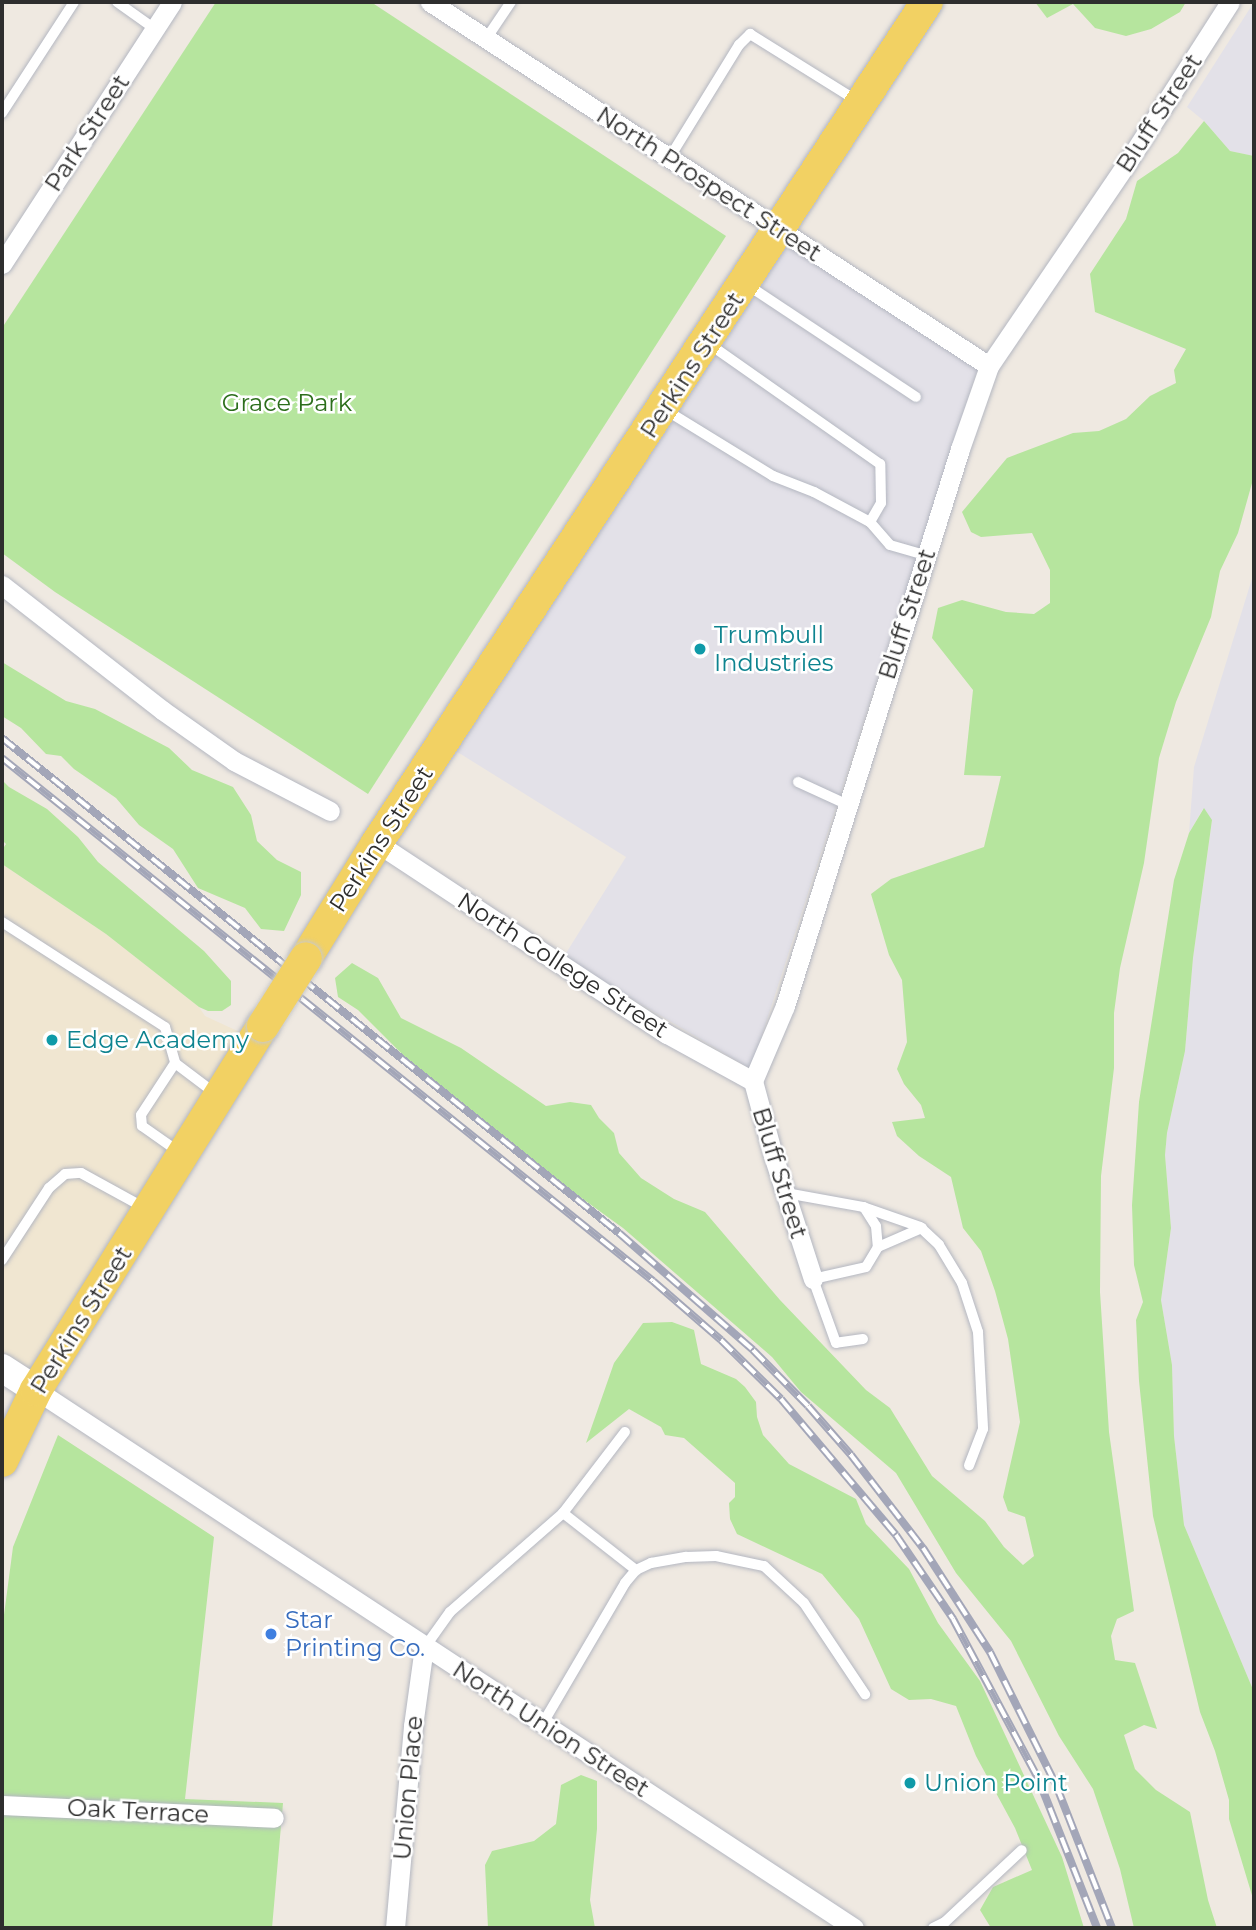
<!DOCTYPE html>
<html>
<head>
<meta charset="utf-8">
<style>
  body { margin:0 }
  #map { position:relative; width:1256px; height:1930px; overflow:hidden; background:#efe9e1; font-family:Montserrat,sans-serif }
  div>[style] { position:absolute }
  .industrial>* { inset:0; background:#e3e1e8 }
  .education>* { inset:0; background:#f0e6d1 }
  .green>* { inset:0; background:#b6e59e }
  .roads { filter:drop-shadow(0 0 2px #b4b7c1) drop-shadow(0 0 2px #b4b7c1) }
  .lane>* { height:10px; margin:-5px; padding:0 5px; transform-origin:5px; border-radius:5px; background:#fff }
  .street>* { height:19px; margin:-9.5px; padding:0 9.5px; transform-origin:9.5px; border-radius:9.5px; background:#fff }
  .secondary>* { height:28px; margin:-14px; padding:0 14px; transform-origin:14px; border-radius:14px; background:#fff }
  .primary>* { height:32px; margin:-16px; padding:0 16px; transform-origin:16px; border-radius:16px; background:#f2d163 }
  .rail>* { height:8px; margin-top:-4px; transform-origin:0; background:repeating-linear-gradient(90deg,#fff 0 16px,#a3a6b8 0 32px); box-sizing:border-box; border-block:2px solid #a3a6b8 }
  .bridges { filter:drop-shadow(0 0 2px #c9c9c9) drop-shadow(0 0 2px #c9c9c9) }
  .primary-bridge>* { height:32px; margin:-16px; padding:0 16px; transform-origin:16px; border-radius:16px; background:#f2d163 }
  .dots>* { width:19px; height:19px; translate:-50% -50%; box-sizing:border-box; border:4px solid #fff; border-radius:50% }
  span { translate:-50% -50%; white-space:nowrap; text-align:center; line-height:1.15; -webkit-text-stroke:5px #fff; paint-order:stroke }
  .street-label { font-size:24px; color:#2e2e2e }
  .park-label { font-size:24px; color:#2c6e1b }
  .culture-label { font-size:24px; color:#0d838f }
  .left { translate:0 -50%; text-align:left }
  .shop-label { font-size:24px; color:#366cbe }
  .frame { position:absolute; inset:0; border:4px solid #2e2e2e; pointer-events:none }
</style>
</head>
<body>
<div id="map">
  <div class="industrial">
    <i style="clip-path:polygon(1254px 2px,1254px 156px,1230px 151px,1204px 121px,1187px 107px)"></i>
    <i style="clip-path:polygon(785px 244px,978px 368px,751px 1069px,563px 958px,626px 857px,451px 748px)"></i>
    <i style="clip-path:polygon(1254px 572px,1254px 1692px,1184px 1525px,1174px 1436px,1172px 1365px,1161px 1300px,1171px 1228px,1165px 1155px,1167px 1133px,1185px 1051px,1193px 958px,1212px 821px,1203px 809px,1189px 833px,1194px 767px)"></i>
  </div>
  <div class="education">
    <i style="clip-path:polygon(2px 864px,106px 934px,199px 1007px,205px 1016px,244px 1034px,35px 1379px,2px 1357px)"></i>
  </div>
  <div class="green">
    <i style="clip-path:polygon(216px 2px,371px 2px,726px 236px,368px 794px,55px 592px,2px 553px,2px 328px)"></i>
    <i style="clip-path:polygon(1035px 2px,1186px 2px,1180px 12px,1151px 29px,1126px 36px,1095px 28px,1073px 4px,1047px 18px)"></i>
    <i style="clip-path:polygon(1204px 121px,1230px 151px,1254px 156px,1254px 476px,1238px 533px,1220px 571px,1211px 617px,1176px 702px,1159px 758px,1144px 863px,1120px 968px,1114px 1013px,1114px 1068px,1101px 1176px,1100px 1292px,1109px 1432px,1134px 1611px,1117px 1619px,1111px 1636px,1115px 1660px,1135px 1663px,1157px 1729px,1144px 1725px,1124px 1735px,1135px 1769px,1156px 1790px,1190px 1812px,1208px 1900px,1217px 1928px,1134px 1928px,1120px 1869px,1093px 1789px,1059px 1736px,1011px 1641px,956px 1573px,896px 1473px,801px 1392px,772px 1357px,623px 1228px,519px 1153px,405px 1057px,358px 1010px,338px 997px,335px 978px,352px 963px,378px 978px,401px 1018px,461px 1048px,546px 1106px,570px 1102px,591px 1105px,599px 1118px,614px 1133px,619px 1153px,641px 1178px,674px 1199px,705px 1212px,780px 1300px,866px 1390px,890px 1408px,932px 1476px,985px 1521px,1004px 1547px,1023px 1565px,1034px 1556px,1025px 1517px,1008px 1511px,1003px 1497px,1020px 1422px,1008px 1339px,995px 1291px,981px 1251px,963px 1228px,951px 1177px,919px 1156px,897px 1136px,892px 1122px,925px 1118px,921px 1105px,904px 1084px,897px 1069px,907px 1042px,902px 980px,889px 955px,871px 894px,891px 879px,984px 847px,1001px 776px,964px 775px,973px 690px,932px 638px,938px 608px,962px 600px,1006px 612px,1034px 614px,1050px 603px,1050px 570px,1032px 533px,981px 537px,971px 532px,962px 512px,1007px 458px,1073px 433px,1099px 431px,1126px 419px,1150px 396px,1176px 383px,1174px 370px,1186px 349px,1095px 312px,1090px 274px,1126px 219px,1137px 181px,1178px 153px)"></i>
    <i style="clip-path:polygon(2px 662px,66px 701px,95px 709px,169px 748px,192px 770px,233px 787px,251px 815px,257px 841px,277px 860px,301px 872px,301px 895px,284px 931px,261px 929px,245px 908px,198px 888px,173px 849px,139px 825px,116px 798px,74px 769px,61px 756px,46px 754px,21px 728px,2px 716px)"></i>
    <i style="clip-path:polygon(2px 780px,9px 787px,47px 809px,78px 837px,98px 862px,204px 951px,231px 981px,231px 1005px,222px 1011px,208px 1011px,199px 1007px,106px 934px,2px 864px,2px 850px,6px 844px,2px 840px)"></i>
    <i style="clip-path:polygon(1204px 808px,1212px 820px,1193px 958px,1185px 1051px,1167px 1133px,1165px 1155px,1171px 1228px,1161px 1300px,1172px 1365px,1174px 1436px,1184px 1525px,1254px 1692px,1254px 1902px,1229px 1819px,1229px 1800px,1215px 1751px,1200px 1712px,1153px 1516px,1139px 1381px,1136px 1320px,1143px 1302px,1134px 1265px,1132px 1205px,1139px 1102px,1174px 880px,1189px 833px)"></i>
    <i style="clip-path:polygon(672px 1322px,694px 1330px,701px 1364px,736px 1379px,745px 1387px,756px 1402px,757px 1417px,763px 1435px,789px 1464px,856px 1499px,866px 1524px,909px 1569px,938px 1623px,980px 1681px,1062px 1857px,1084px 1928px,991px 1928px,980px 1910px,993px 1887px,1032px 1870px,1015px 1828px,976px 1756px,956px 1706px,931px 1699px,909px 1700px,891px 1689px,859px 1619px,822px 1574px,737px 1534px,730px 1519px,729px 1503px,735px 1497px,735px 1483px,684px 1438px,665px 1435px,661px 1427px,629px 1409px,586px 1443px,614px 1363px,643px 1323px)"></i>
    <i style="clip-path:polygon(58px 1435px,214px 1537px,185px 1799px,283px 1803px,272px 1928px,2px 1928px,2px 1630px,13px 1547px)"></i>
    <i style="clip-path:polygon(581px 1775px,597px 1781px,597px 1829px,590px 1900px,595px 1928px,488px 1928px,485px 1865px,492px 1851px,534px 1841px,556px 1824px,561px 1785px)"></i>
  </div>
  <div class="roads">
    <div class="lane">
      <i style="left:117px;top:2px;width:47px;rotate:35.4deg"></i>
      <i style="left:486px;top:39px;width:45px;rotate:-56deg"></i>
      <i style="left:2px;top:113px;width:132px;rotate:-57deg"></i>
      <i style="left:670px;top:157px;width:132px;rotate:-58.4deg"></i>
      <i style="left:739px;top:45px;width:16px;rotate:-45deg"></i>
      <i style="left:750px;top:34px;width:128px;rotate:32deg"></i>
      <i style="left:746px;top:284px;width:204px;rotate:33.6deg"></i>
      <i style="left:664px;top:409px;width:128px;rotate:31.6deg"></i>
      <i style="left:773px;top:476px;width:44px;rotate:21.3deg"></i>
      <i style="left:814px;top:492px;width:64px;rotate:28.2deg"></i>
      <i style="left:870px;top:522px;width:22px;rotate:-60deg"></i>
      <i style="left:881px;top:503px;width:39px;rotate:-91deg"></i>
      <i style="left:880px;top:464px;width:209px;rotate:-144.9deg"></i>
      <i style="left:870px;top:522px;width:30px;rotate:49deg"></i>
      <i style="left:890px;top:545px;width:37px;rotate:16deg"></i>
      <i style="left:798px;top:782px;width:55px;rotate:24.7deg"></i>
      <i style="left:2px;top:922px;width:194px;rotate:32.8deg"></i>
      <i style="left:165px;top:1027px;width:37px;rotate:74deg"></i>
      <i style="left:175px;top:1063px;width:51px;rotate:37.1deg"></i>
      <i style="left:175px;top:1063px;width:62px;rotate:123.2deg"></i>
      <i style="left:141px;top:1115px;width:11px;rotate:85deg"></i>
      <i style="left:142px;top:1126px;width:45px;rotate:35.1deg"></i>
      <i style="left:786px;top:1193px;width:78px;rotate:10.3deg"></i>
      <i style="left:863px;top:1207px;width:60px;rotate:19.3deg"></i>
      <i style="left:920px;top:1227px;width:26px;rotate:43deg"></i>
      <i style="left:939px;top:1245px;width:44px;rotate:58.8deg"></i>
      <i style="left:962px;top:1283px;width:52px;rotate:71.9deg"></i>
      <i style="left:978px;top:1332px;width:97px;rotate:87deg"></i>
      <i style="left:983px;top:1429px;width:39px;rotate:111deg"></i>
      <i style="left:864px;top:1207px;width:22px;rotate:58deg"></i>
      <i style="left:876px;top:1226px;width:21px;rotate:85deg"></i>
      <i style="left:2px;top:1260px;width:86px;rotate:-56.9deg"></i>
      <i style="left:49px;top:1188px;width:21px;rotate:-41deg"></i>
      <i style="left:65px;top:1174px;width:16px;rotate:-4deg"></i>
      <i style="left:81px;top:1173px;width:73px;rotate:28.7deg"></i>
      <i style="left:863px;top:1339px;width:27px;rotate:172deg"></i>
      <i style="left:836px;top:1343px;width:68px;rotate:-109.8deg"></i>
      <i style="left:813px;top:1279px;width:54px;rotate:-12.8deg"></i>
      <i style="left:866px;top:1267px;width:23px;rotate:-59deg"></i>
      <i style="left:878px;top:1247px;width:48px;rotate:-23.4deg"></i>
      <i style="left:563px;top:1513px;width:93px;rotate:38deg"></i>
      <i style="left:425px;top:1647px;width:43px;rotate:-54.5deg"></i>
      <i style="left:450px;top:1612px;width:150px;rotate:-41.2deg"></i>
      <i style="left:563px;top:1513px;width:102px;rotate:-52.6deg"></i>
      <i style="left:543px;top:1723px;width:162px;rotate:-59.6deg"></i>
      <i style="left:625px;top:1583px;width:17px;rotate:-50deg"></i>
      <i style="left:636px;top:1570px;width:17px;rotate:-25deg"></i>
      <i style="left:651px;top:1563px;width:36px;rotate:-10deg"></i>
      <i style="left:686px;top:1557px;width:30px;rotate:-2deg"></i>
      <i style="left:716px;top:1556px;width:49px;rotate:11.8deg"></i>
      <i style="left:764px;top:1566px;width:54px;rotate:42.8deg"></i>
      <i style="left:804px;top:1603px;width:110px;rotate:56.2deg"></i>
      <i style="left:933px;top:1928px;width:13px;rotate:-27deg"></i>
      <i style="left:945px;top:1922px;width:105px;rotate:-43.1deg"></i>
    </div>
    <div class="street">
      <i style="left:430px;top:2px;width:667px;rotate:33.07deg"></i>
      <i style="left:2px;top:264px;width:312px;rotate:-57deg"></i>
      <i style="left:2px;top:585px;width:203px;rotate:38deg"></i>
      <i style="left:162px;top:710px;width:88px;rotate:35.3deg"></i>
      <i style="left:234px;top:761px;width:108px;rotate:27.5deg"></i>
      <i style="left:377px;top:843px;width:347px;rotate:33.4deg"></i>
      <i style="left:667px;top:1034px;width:98px;rotate:28.7deg"></i>
      <i style="left:813px;top:1279px;width:130px;rotate:-107.9deg"></i>
      <i style="left:773px;top:1155px;width:77px;rotate:-105.1deg"></i>
      <i style="left:753px;top:1081px;width:82px;rotate:-66.9deg"></i>
      <i style="left:785px;top:1006px;width:584px;rotate:-72.56deg"></i>
      <i style="left:960px;top:449px;width:88px;rotate:-70.7deg"></i>
      <i style="left:989px;top:366px;width:245px;rotate:-55.8deg"></i>
      <i style="left:1127px;top:163px;width:191px;rotate:-57.4deg"></i>
      <i style="left:36px;top:1390px;width:979px;rotate:33.33deg"></i>
      <i style="left:2px;top:1805px;width:272px;rotate:2.7deg"></i>
      <i style="left:395px;top:1928px;width:203px;rotate:-84.9deg"></i>
      <i style="left:413px;top:1726px;width:80px;rotate:-82.1deg"></i>
    </div>
    <div class="secondary">
      <i style="left:2px;top:1368px;width:40px;rotate:32.9deg"></i>
    </div>
    <div class="primary">
      <i style="left:306px;top:958px;width:135px;rotate:-58.3deg"></i>
      <i style="left:377px;top:843px;width:1005px;rotate:-56.82deg"></i>
      <i style="left:2px;top:1461px;width:79px;rotate:-64.4deg"></i>
      <i style="left:36px;top:1390px;width:429px;rotate:-58.1deg"></i>
    </div>
  </div>
  <div class="rail">
    <i style="left:2px;top:738px;width:791px;rotate:38.74deg"></i>
    <i style="left:619px;top:1233px;width:178px;rotate:41.1deg"></i>
    <i style="left:753px;top:1350px;width:78px;rotate:45.5deg"></i>
    <i style="left:808px;top:1406px;width:65px;rotate:48.7deg"></i>
    <i style="left:851px;top:1455px;width:118px;rotate:52.3deg"></i>
    <i style="left:923px;top:1548px;width:124px;rotate:57.2deg"></i>
    <i style="left:990px;top:1652px;width:148px;rotate:63.6deg"></i>
    <i style="left:1056px;top:1785px;width:154px;rotate:68.6deg"></i>
    <i style="left:2px;top:758px;width:835px;rotate:38.78deg"></i>
    <i style="left:653px;top:1281px;width:90px;rotate:40.9deg"></i>
    <i style="left:721px;top:1340px;width:84px;rotate:44.5deg"></i>
    <i style="left:781px;top:1399px;width:178px;rotate:49.8deg"></i>
    <i style="left:896px;top:1535px;width:102px;rotate:55.8deg"></i>
    <i style="left:953px;top:1619px;width:180px;rotate:61.9deg"></i>
    <i style="left:1038px;top:1778px;width:161px;rotate:68.5deg"></i>
  </div>
  <div class="bridges">
    <div class="primary-bridge">
      <i style="left:263px;top:1026px;width:80px;rotate:-57.7deg"></i>
    </div>
  </div>
  <div class="dots">
    <i style="left:700px;top:649px;background:#0f9aa8"></i>
    <i style="left:52px;top:1040px;background:#0f9aa8"></i>
    <i style="left:271px;top:1634px;background:#3f7fe0"></i>
    <i style="left:910px;top:1783px;background:#0f9aa8"></i>
  </div>
  <div class="street-label">
    <span style="left:1159px;top:113px;rotate:-57deg">Bluff Street</span>
    <span style="left:87px;top:133px;rotate:-57deg">Park Street</span>
    <span style="left:709px;top:184px;rotate:33deg">North Prospect Street</span>
    <span style="left:692px;top:365px;rotate:-57deg">Perkins Street</span>
    <span style="left:907px;top:614px;rotate:-72deg">Bluff Street</span>
    <span style="left:381px;top:839px;rotate:-57deg">Perkins Street</span>
    <span style="left:563px;top:965px;rotate:33deg">North College Street</span>
    <span style="left:780px;top:1173px;rotate:73deg">Bluff Street</span>
    <span style="left:81px;top:1320px;rotate:-58deg">Perkins Street</span>
    <span style="left:551px;top:1729px;rotate:33deg">North Union Street</span>
    <span style="left:408px;top:1788px;rotate:-85deg">Union Place</span>
    <span style="left:138px;top:1811px;rotate:3deg">Oak Terrace</span>
  </div>
  <div class="park-label">
    <span style="left:287px;top:403px">Grace Park</span>
  </div>
  <div class="culture-label">
    <span class="left" style="left:714px;top:649px">Trumbull<br>Industries</span>
    <span class="left" style="left:66px;top:1040px">Edge Academy</span>
    <span class="left" style="left:924px;top:1783px">Union Point</span>
  </div>
  <div class="shop-label">
    <span class="left" style="left:285px;top:1634px">Star<br>Printing Co.</span>
  </div>
  <div class="frame"></div>
</div>
</body>
</html>
